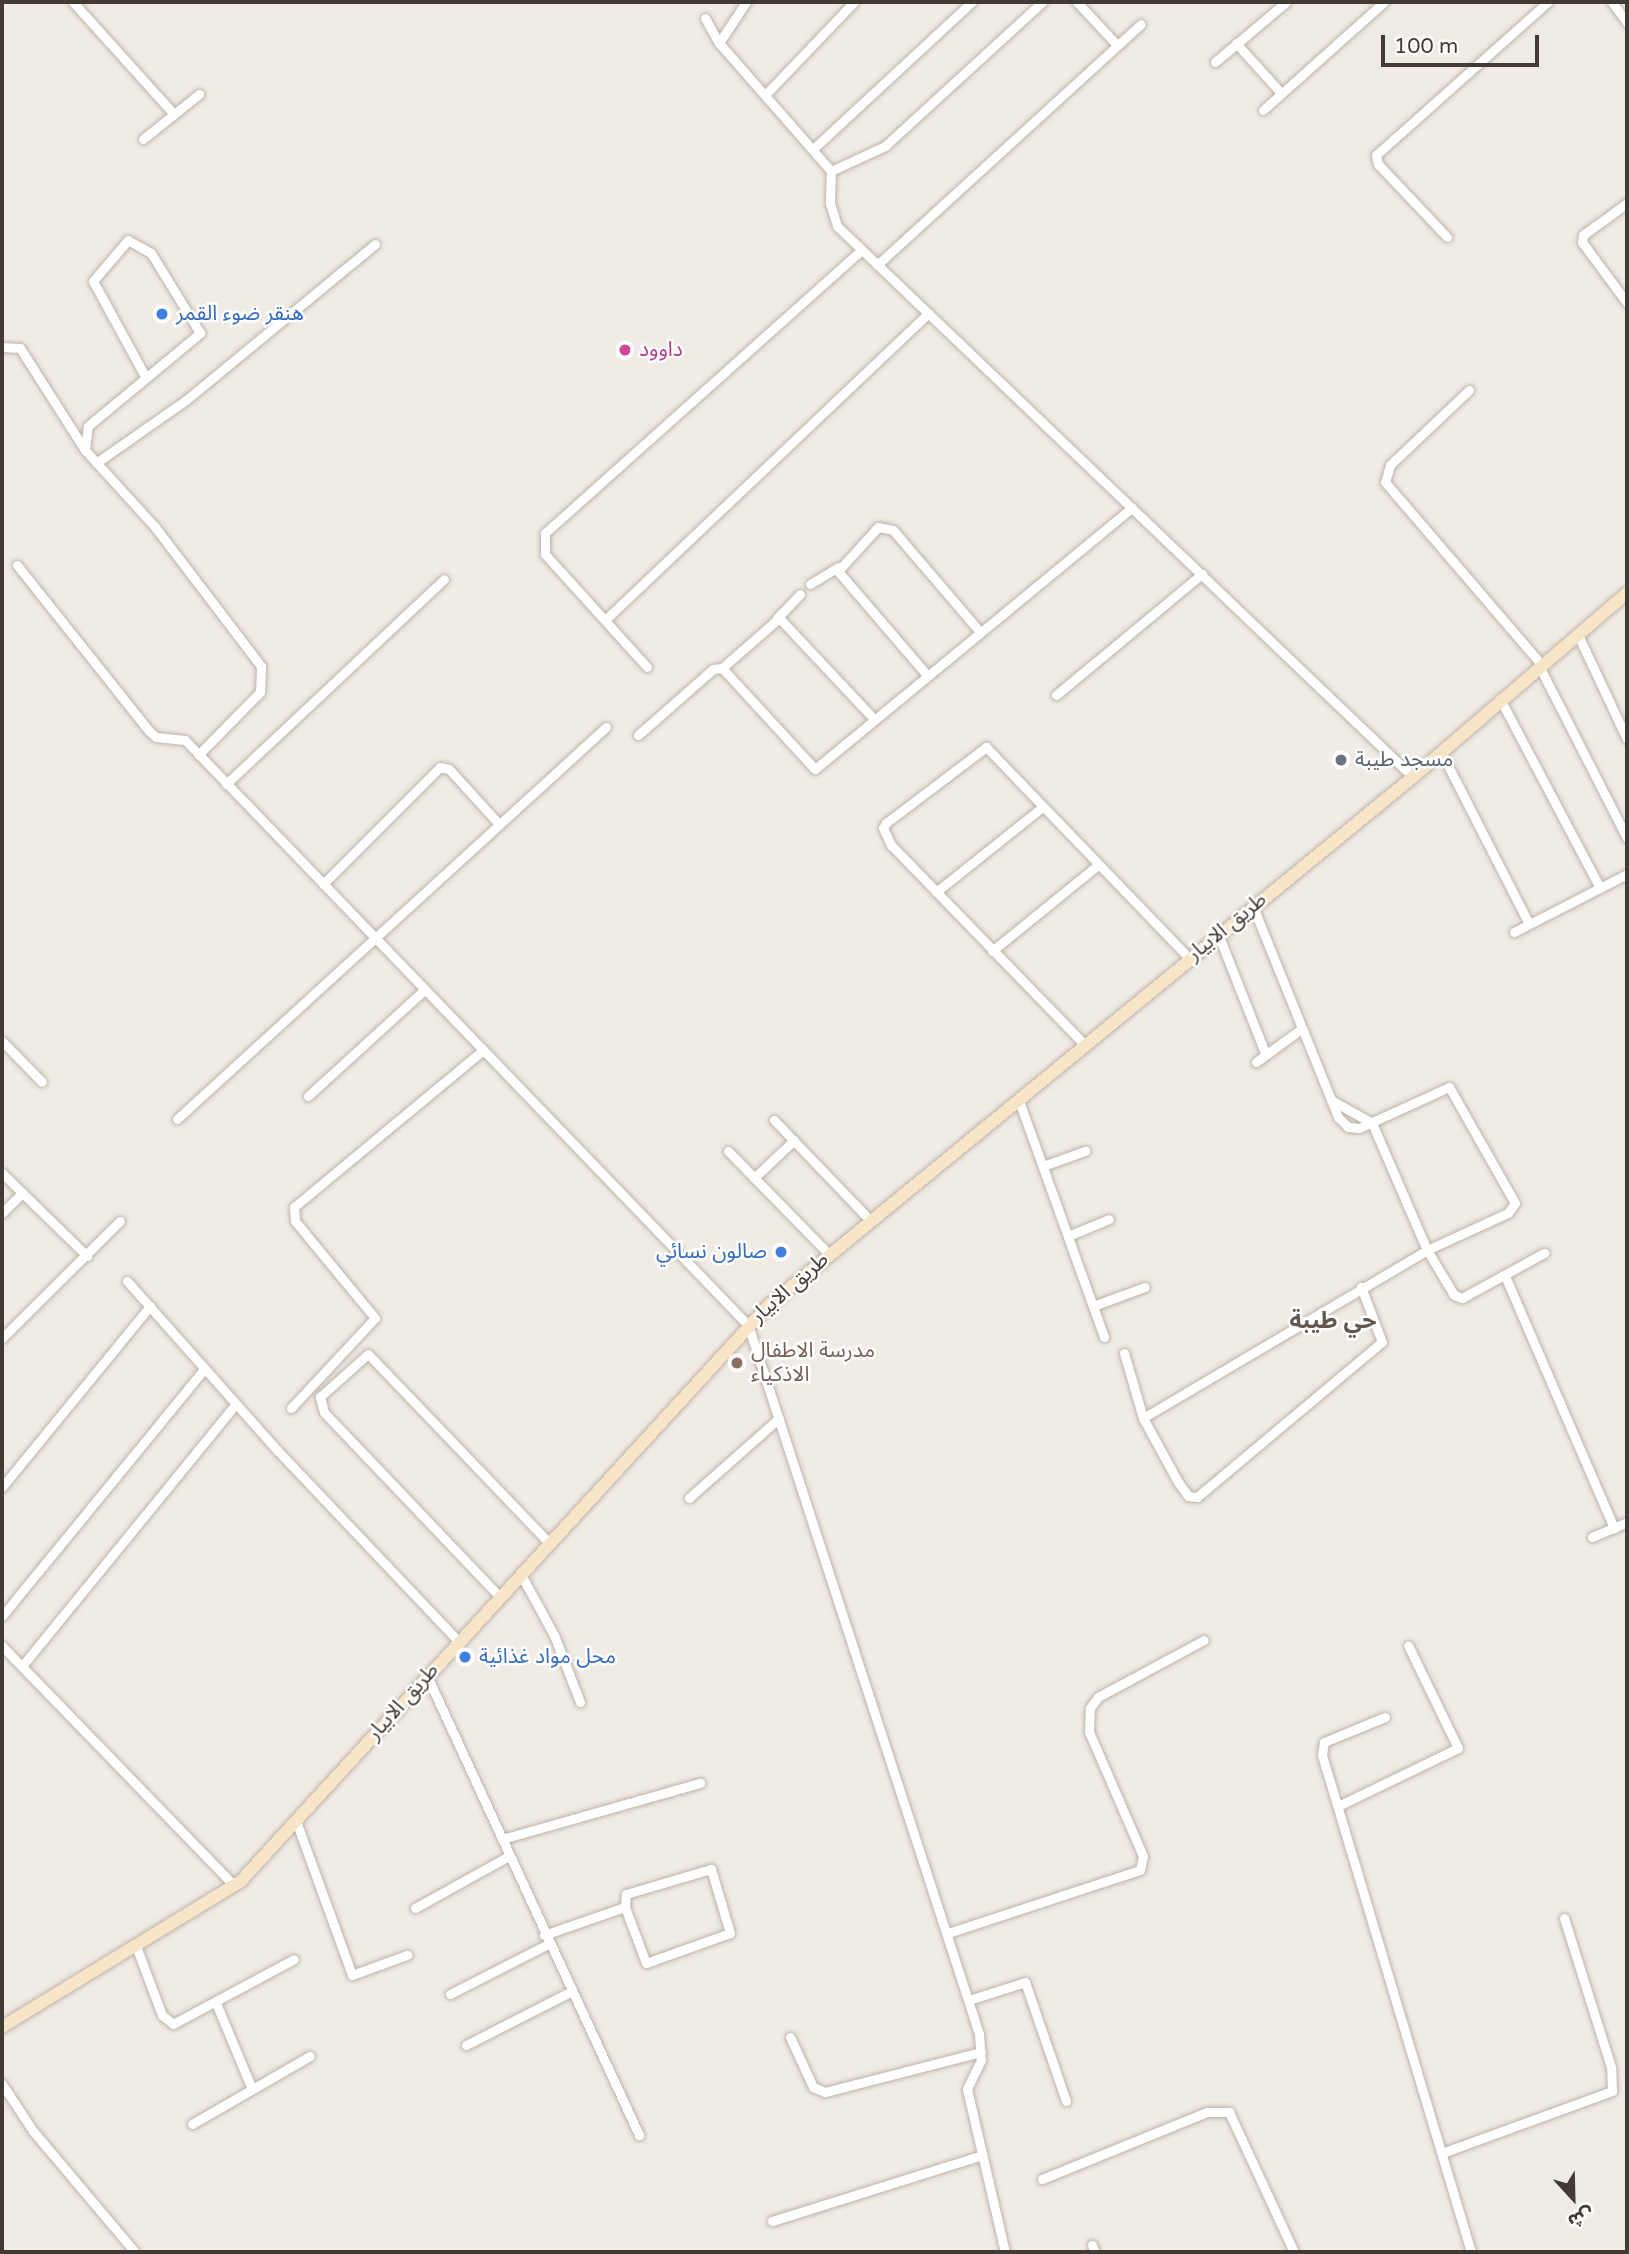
<!DOCTYPE html>
<html>
<head>
<meta charset="utf-8">
<style>
  body { margin:0 }
  #map { position:relative; width:1629px; height:2254px; overflow:hidden; background:#f0ebe4; font-family:"Varela Round","Noto Sans Arabic",sans-serif }
  div>[style] { position:absolute }
  .roads { filter:drop-shadow(0 0 2px #bdb4ab) drop-shadow(0 0 2px #bdb4ab) }
  .street>* { height:9px; margin:-4.5px; padding:0 4.5px; transform-origin:4.5px; border-radius:4.5px; background:#fff }
  .secondary>* { height:12px; margin:-6px; padding:0 6px; transform-origin:6px; border-radius:6px; background:#f8e4c6 }
  .dots>* { width:19px; height:19px; translate:-50% -50%; box-sizing:border-box; border:4px solid #fff; border-radius:50% }
  span { translate:-50% -50%; white-space:nowrap; text-align:center; line-height:1.15; -webkit-text-stroke:5px #fff; paint-order:stroke }
  .shop-label { font-size:21px; color:#366cbe }
  .left { translate:0 -50%; text-align:left }
  .right { translate:-100% -50%; text-align:right }
  .hotel-label { font-size:21px; color:#b23c85 }
  .worship-label { font-size:21px; color:#5b616d }
  .street-label { font-size:21px; color:#423b35 }
  .education-label { font-size:21px; color:#785e54 }
  .neighbourhood-label { font-size:23px; color:#63574d; font-weight:700 }
  .frame { position:absolute; inset:0; border:4px solid #423b35; pointer-events:none }
  .north { position:absolute; left:1538px; top:2163px; width:70px; height:70px; -webkit-text-stroke:5px #fff; paint-order:stroke; rotate:158deg; font-size:19px; font-weight:700; line-height:28px; text-align:center; color:#423b35 }
  .north::after { content:''; display:block; margin:auto; width:24px; height:32px; background:#423b35; clip-path:polygon(50% 0,100% 100%,50% 72%,0 100%) }
  .scale { position:absolute; left:1381px; top:35px; width:158px; height:32px; box-sizing:border-box; border:4px solid #423b35; border-top:0; padding-left:9px; font-size:21px; line-height:24px; white-space:nowrap; color:#423b35; -webkit-text-stroke:5px #fff; paint-order:stroke }
</style>
</head>
<body>
<div id="map">
  <div class="roads">
    <div class="street">
      <i style="left:73px;top:2px;width:149px;rotate:48deg"></i>
      <i style="left:1077px;top:2px;width:57px;rotate:47.1deg"></i>
      <i style="left:1612px;top:2px;width:26px;rotate:54deg"></i>
      <i style="left:705px;top:18px;width:29px;rotate:61deg"></i>
      <i style="left:719px;top:43px;width:170px;rotate:48.8deg"></i>
      <i style="left:831px;top:171px;width:32px;rotate:92deg"></i>
      <i style="left:830px;top:203px;width:24px;rotate:73deg"></i>
      <i style="left:837px;top:226px;width:797px;rotate:43.73deg"></i>
      <i style="left:719px;top:43px;width:49px;rotate:-56.6deg"></i>
      <i style="left:1236px;top:43px;width:67px;rotate:48deg"></i>
      <i style="left:1215px;top:62px;width:93px;rotate:-40.2deg"></i>
      <i style="left:766px;top:94px;width:127px;rotate:-46.3deg"></i>
      <i style="left:1263px;top:110px;width:162px;rotate:-41.8deg"></i>
      <i style="left:143px;top:139px;width:72px;rotate:-38.8deg"></i>
      <i style="left:813px;top:149px;width:217px;rotate:-42.8deg"></i>
      <i style="left:831px;top:171px;width:60px;rotate:-24.8deg"></i>
      <i style="left:885px;top:146px;width:213px;rotate:-42.5deg"></i>
      <i style="left:1627px;top:203px;width:54px;rotate:144deg"></i>
      <i style="left:1583px;top:235px;width:7px;rotate:98deg"></i>
      <i style="left:1582px;top:242px;width:76px;rotate:53.6deg"></i>
      <i style="left:1447px;top:237px;width:100px;rotate:-133.4deg"></i>
      <i style="left:1378px;top:164px;width:9px;rotate:-103deg"></i>
      <i style="left:1376px;top:155px;width:230px;rotate:-41.7deg"></i>
      <i style="left:877px;top:265px;width:357px;rotate:-42.4deg"></i>
      <i style="left:2px;top:347px;width:18px;rotate:3deg"></i>
      <i style="left:20px;top:348px;width:121px;rotate:57.5deg"></i>
      <i style="left:85px;top:450px;width:104px;rotate:47.7deg"></i>
      <i style="left:155px;top:527px;width:175px;rotate:52.7deg"></i>
      <i style="left:261px;top:666px;width:26px;rotate:92deg"></i>
      <i style="left:260px;top:692px;width:88px;rotate:134.5deg"></i>
      <i style="left:1469px;top:390px;width:109px;rotate:136.5deg"></i>
      <i style="left:1390px;top:465px;width:18px;rotate:106deg"></i>
      <i style="left:1385px;top:482px;width:241px;rotate:49.4deg"></i>
      <i style="left:85px;top:449px;width:23px;rotate:-83deg"></i>
      <i style="left:88px;top:426px;width:146px;rotate:-39.7deg"></i>
      <i style="left:200px;top:333px;width:94px;rotate:-121.5deg"></i>
      <i style="left:151px;top:253px;width:26px;rotate:-151deg"></i>
      <i style="left:128px;top:240px;width:54px;rotate:130.5deg"></i>
      <i style="left:93px;top:281px;width:108px;rotate:61.3deg"></i>
      <i style="left:96px;top:463px;width:110px;rotate:-35deg"></i>
      <i style="left:186px;top:400px;width:245px;rotate:-39.5deg"></i>
      <i style="left:17px;top:565px;width:212px;rotate:51.5deg"></i>
      <i style="left:149px;top:731px;width:9px;rotate:41deg"></i>
      <i style="left:156px;top:737px;width:29px;rotate:6deg"></i>
      <i style="left:185px;top:740px;width:812px;rotate:46.1deg"></i>
      <i style="left:748px;top:1325px;width:746px;rotate:71.95deg"></i>
      <i style="left:979px;top:2034px;width:26px;rotate:86deg"></i>
      <i style="left:981px;top:2060px;width:32px;rotate:116deg"></i>
      <i style="left:967px;top:2089px;width:167px;rotate:76.9deg"></i>
      <i style="left:810px;top:584px;width:33px;rotate:-31deg"></i>
      <i style="left:777px;top:618px;width:33px;rotate:-46deg"></i>
      <i style="left:605px;top:620px;width:446px;rotate:-43.5deg"></i>
      <i style="left:1578px;top:635px;width:115px;rotate:64.8deg"></i>
      <i style="left:647px;top:667px;width:152px;rotate:-132.1deg"></i>
      <i style="left:545px;top:554px;width:21px;rotate:-90deg"></i>
      <i style="left:545px;top:533px;width:425px;rotate:-41.8deg"></i>
      <i style="left:1540px;top:668px;width:191px;rotate:62.9deg"></i>
      <i style="left:927px;top:675px;width:137px;rotate:-130.6deg"></i>
      <i style="left:838px;top:571px;width:59px;rotate:-47.7deg"></i>
      <i style="left:878px;top:527px;width:15px;rotate:11deg"></i>
      <i style="left:893px;top:530px;width:134px;rotate:49.5deg"></i>
      <i style="left:1056px;top:695px;width:190px;rotate:-39.7deg"></i>
      <i style="left:1500px;top:699px;width:214px;rotate:62.1deg"></i>
      <i style="left:874px;top:719px;width:139px;rotate:-133.2deg"></i>
      <i style="left:779px;top:618px;width:76px;rotate:138.7deg"></i>
      <i style="left:722px;top:668px;width:137px;rotate:47.4deg"></i>
      <i style="left:815px;top:769px;width:411px;rotate:-39.5deg"></i>
      <i style="left:638px;top:735px;width:100px;rotate:-41.3deg"></i>
      <i style="left:713px;top:669px;width:9px;rotate:-6deg"></i>
      <i style="left:1441px;top:752px;width:193px;rotate:62.9deg"></i>
      <i style="left:226px;top:784px;width:299px;rotate:-43.2deg"></i>
      <i style="left:323px;top:884px;width:165px;rotate:-45deg"></i>
      <i style="left:440px;top:767px;width:9px;rotate:13deg"></i>
      <i style="left:449px;top:769px;width:72px;rotate:47.8deg"></i>
      <i style="left:936px;top:892px;width:133px;rotate:-38.6deg"></i>
      <i style="left:1514px;top:932px;width:127px;rotate:-27.2deg"></i>
      <i style="left:1218px;top:934px;width:128px;rotate:68.4deg"></i>
      <i style="left:992px;top:951px;width:136px;rotate:-39.1deg"></i>
      <i style="left:2px;top:1041px;width:57px;rotate:45.7deg"></i>
      <i style="left:1084px;top:1044px;width:277px;rotate:-134.1deg"></i>
      <i style="left:891px;top:845px;width:19px;rotate:-115deg"></i>
      <i style="left:883px;top:828px;width:6px;rotate:-59deg"></i>
      <i style="left:886px;top:823px;width:126px;rotate:-37.2deg"></i>
      <i style="left:986px;top:747px;width:293px;rotate:46.1deg"></i>
      <i style="left:1256px;top:1062px;width:56px;rotate:-36.3deg"></i>
      <i style="left:308px;top:1096px;width:157px;rotate:-42.4deg"></i>
      <i style="left:1018px;top:1098px;width:254px;rotate:70.2deg"></i>
      <i style="left:1331px;top:1100px;width:47px;rotate:29.3deg"></i>
      <i style="left:1372px;top:1123px;width:138px;rotate:66.6deg"></i>
      <i style="left:1427px;top:1250px;width:52px;rotate:59deg"></i>
      <i style="left:1454px;top:1295px;width:9px;rotate:21deg"></i>
      <i style="left:1462px;top:1298px;width:94px;rotate:-28.8deg"></i>
      <i style="left:177px;top:1119px;width:581px;rotate:-42.42deg"></i>
      <i style="left:774px;top:1120px;width:139px;rotate:46.2deg"></i>
      <i style="left:728px;top:1151px;width:144px;rotate:45.6deg"></i>
      <i style="left:1043px;top:1166px;width:45px;rotate:-19.7deg"></i>
      <i style="left:2px;top:1173px;width:119px;rotate:44.3deg"></i>
      <i style="left:754px;top:1178px;width:55px;rotate:-43.5deg"></i>
      <i style="left:2px;top:1213px;width:28px;rotate:-45deg"></i>
      <i style="left:1068px;top:1236px;width:44px;rotate:-22.5deg"></i>
      <i style="left:1505px;top:1276px;width:275px;rotate:66.6deg"></i>
      <i style="left:127px;top:1281px;width:227px;rotate:48.4deg"></i>
      <i style="left:278px;top:1451px;width:262px;rotate:46.5deg"></i>
      <i style="left:1093px;top:1306px;width:55px;rotate:-20.1deg"></i>
      <i style="left:2px;top:1338px;width:166px;rotate:-44.8deg"></i>
      <i style="left:1124px;top:1353px;width:68px;rotate:73.7deg"></i>
      <i style="left:1143px;top:1418px;width:73px;rotate:61.3deg"></i>
      <i style="left:1178px;top:1482px;width:17px;rotate:54deg"></i>
      <i style="left:1188px;top:1496px;width:9px;rotate:6deg"></i>
      <i style="left:1197px;top:1497px;width:241px;rotate:-40deg"></i>
      <i style="left:1382px;top:1342px;width:59px;rotate:-110.9deg"></i>
      <i style="left:291px;top:1408px;width:123px;rotate:-47deg"></i>
      <i style="left:375px;top:1318px;width:126px;rotate:-129.5deg"></i>
      <i style="left:295px;top:1221px;width:14px;rotate:-94deg"></i>
      <i style="left:294px;top:1207px;width:246px;rotate:-39.7deg"></i>
      <i style="left:1143px;top:1418px;width:330px;rotate:-30.6deg"></i>
      <i style="left:1427px;top:1250px;width:89px;rotate:-24.6deg"></i>
      <i style="left:1508px;top:1213px;width:12px;rotate:-55deg"></i>
      <i style="left:1515px;top:1203px;width:133px;rotate:-119.6deg"></i>
      <i style="left:1449px;top:1087px;width:99px;rotate:155.5deg"></i>
      <i style="left:1359px;top:1128px;width:11px;rotate:-175deg"></i>
      <i style="left:1348px;top:1127px;width:14px;rotate:-135deg"></i>
      <i style="left:1338px;top:1117px;width:227px;rotate:-112deg"></i>
      <i style="left:2px;top:1487px;width:234px;rotate:-50.7deg"></i>
      <i style="left:689px;top:1498px;width:120px;rotate:-41.6deg"></i>
      <i style="left:1592px;top:1537px;width:38px;rotate:-23deg"></i>
      <i style="left:520px;top:1573px;width:71px;rotate:61.3deg"></i>
      <i style="left:554px;top:1635px;width:72px;rotate:68.8deg"></i>
      <i style="left:499px;top:1596px;width:254px;rotate:-133.6deg"></i>
      <i style="left:324px;top:1412px;width:16px;rotate:-105deg"></i>
      <i style="left:320px;top:1397px;width:64px;rotate:-41.9deg"></i>
      <i style="left:368px;top:1354px;width:262px;rotate:46.2deg"></i>
      <i style="left:2px;top:1616px;width:320px;rotate:-50.7deg"></i>
      <i style="left:2px;top:1646px;width:332px;rotate:45.9deg"></i>
      <i style="left:22px;top:1666px;width:338px;rotate:-50.8deg"></i>
      <i style="left:427px;top:1676px;width:506px;rotate:65.21deg"></i>
      <i style="left:1385px;top:1717px;width:66px;rotate:157.7deg"></i>
      <i style="left:1324px;top:1742px;width:13px;rotate:99deg"></i>
      <i style="left:1322px;top:1755px;width:519px;rotate:73.31deg"></i>
      <i style="left:1338px;top:1806px;width:133px;rotate:-25.8deg"></i>
      <i style="left:1458px;top:1748px;width:114px;rotate:-115.9deg"></i>
      <i style="left:296px;top:1821px;width:164px;rotate:70deg"></i>
      <i style="left:352px;top:1975px;width:59px;rotate:-20deg"></i>
      <i style="left:502px;top:1839px;width:206px;rotate:-15.8deg"></i>
      <i style="left:711px;top:1869px;width:67px;rotate:73.5deg"></i>
      <i style="left:730px;top:1933px;width:89px;rotate:160.3deg"></i>
      <i style="left:646px;top:1963px;width:60px;rotate:-110.6deg"></i>
      <i style="left:625px;top:1907px;width:13px;rotate:-86deg"></i>
      <i style="left:626px;top:1894px;width:89px;rotate:-16.4deg"></i>
      <i style="left:415px;top:1908px;width:107px;rotate:-29deg"></i>
      <i style="left:948px;top:1933px;width:202px;rotate:-18.2deg"></i>
      <i style="left:1140px;top:1870px;width:14px;rotate:-78deg"></i>
      <i style="left:1143px;top:1856px;width:135px;rotate:-113.5deg"></i>
      <i style="left:1089px;top:1732px;width:24px;rotate:-88deg"></i>
      <i style="left:1090px;top:1708px;width:14px;rotate:-54deg"></i>
      <i style="left:1098px;top:1697px;width:120px;rotate:-28.3deg"></i>
      <i style="left:544px;top:1935px;width:86px;rotate:-19.1deg"></i>
      <i style="left:136px;top:1946px;width:74px;rotate:69.4deg"></i>
      <i style="left:162px;top:2015px;width:14px;rotate:39deg"></i>
      <i style="left:173px;top:2024px;width:137px;rotate:-28.2deg"></i>
      <i style="left:450px;top:1994px;width:110px;rotate:-27deg"></i>
      <i style="left:969px;top:2000px;width:59px;rotate:-17.8deg"></i>
      <i style="left:1025px;top:1982px;width:126px;rotate:71deg"></i>
      <i style="left:216px;top:2003px;width:93px;rotate:67.3deg"></i>
      <i style="left:790px;top:2037px;width:55px;rotate:65.3deg"></i>
      <i style="left:813px;top:2087px;width:13px;rotate:23deg"></i>
      <i style="left:825px;top:2092px;width:161px;rotate:-14.4deg"></i>
      <i style="left:466px;top:2045px;width:117px;rotate:-27deg"></i>
      <i style="left:2px;top:2084px;width:56px;rotate:56.6deg"></i>
      <i style="left:33px;top:2131px;width:158px;rotate:49.9deg"></i>
      <i style="left:192px;top:2124px;width:136px;rotate:-30deg"></i>
      <i style="left:1442px;top:2153px;width:181px;rotate:-20deg"></i>
      <i style="left:1612px;top:2091px;width:24px;rotate:-92deg"></i>
      <i style="left:1611px;top:2067px;width:156px;rotate:-107.5deg"></i>
      <i style="left:1042px;top:2179px;width:178px;rotate:-22.1deg"></i>
      <i style="left:1207px;top:2112px;width:22px"></i>
      <i style="left:1229px;top:2112px;width:154px;rotate:65.1deg"></i>
      <i style="left:772px;top:2221px;width:217px;rotate:-17.4deg"></i>
      <i style="left:1092px;top:2245px;width:8px;rotate:67deg"></i>
    </div>
    <div class="secondary">
      <i style="left:2px;top:2027px;width:279px;rotate:-31.4deg"></i>
      <i style="left:240px;top:1882px;width:783px;rotate:-47.49deg"></i>
      <i style="left:769px;top:1305px;width:833px;rotate:-39.35deg"></i>
      <i style="left:1413px;top:777px;width:282px;rotate:-40.7deg"></i>
    </div>
  </div>
  <div class="dots">
    <i style="left:162px;top:314px;background:#3f7fe0"></i>
    <i style="left:625px;top:350px;background:#d1479c"></i>
    <i style="left:1341px;top:760px;background:#6b7280"></i>
    <i style="left:781px;top:1252px;background:#3f7fe0"></i>
    <i style="left:737px;top:1363px;background:#8d6e63"></i>
    <i style="left:465px;top:1657px;background:#3f7fe0"></i>
  </div>
  <div class="shop-label">
    <span class="left" style="left:176px;top:314px">هنقر ضوء القمر</span>
    <span class="right" style="left:767px;top:1252px">صالون نسائي</span>
    <span class="left" style="left:479px;top:1657px">محل مواد غذائية</span>
  </div>
  <div class="hotel-label">
    <span class="left" style="left:639px;top:350px">داوود</span>
  </div>
  <div class="worship-label">
    <span class="left" style="left:1355px;top:760px">مسجد طيبة</span>
  </div>
  <div class="street-label">
    <span style="left:1227px;top:927px;rotate:-39deg">طريق الابيار</span>
    <span style="left:790px;top:1288px;rotate:-41deg">طريق الابيار</span>
    <span style="left:403px;top:1702px;rotate:-48deg">طريق الابيار</span>
  </div>
  <div class="education-label">
    <span class="left" style="left:751px;top:1363px">مدرسة الاطفال<br>الاذكياء</span>
  </div>
  <div class="neighbourhood-label">
    <span style="left:1333px;top:1321px">حي طيبة</span>
  </div>
  <div class="frame"></div>
  <div class="north">ش</div>
  <div class="scale">100 m</div>
</div>
</body>
</html>
